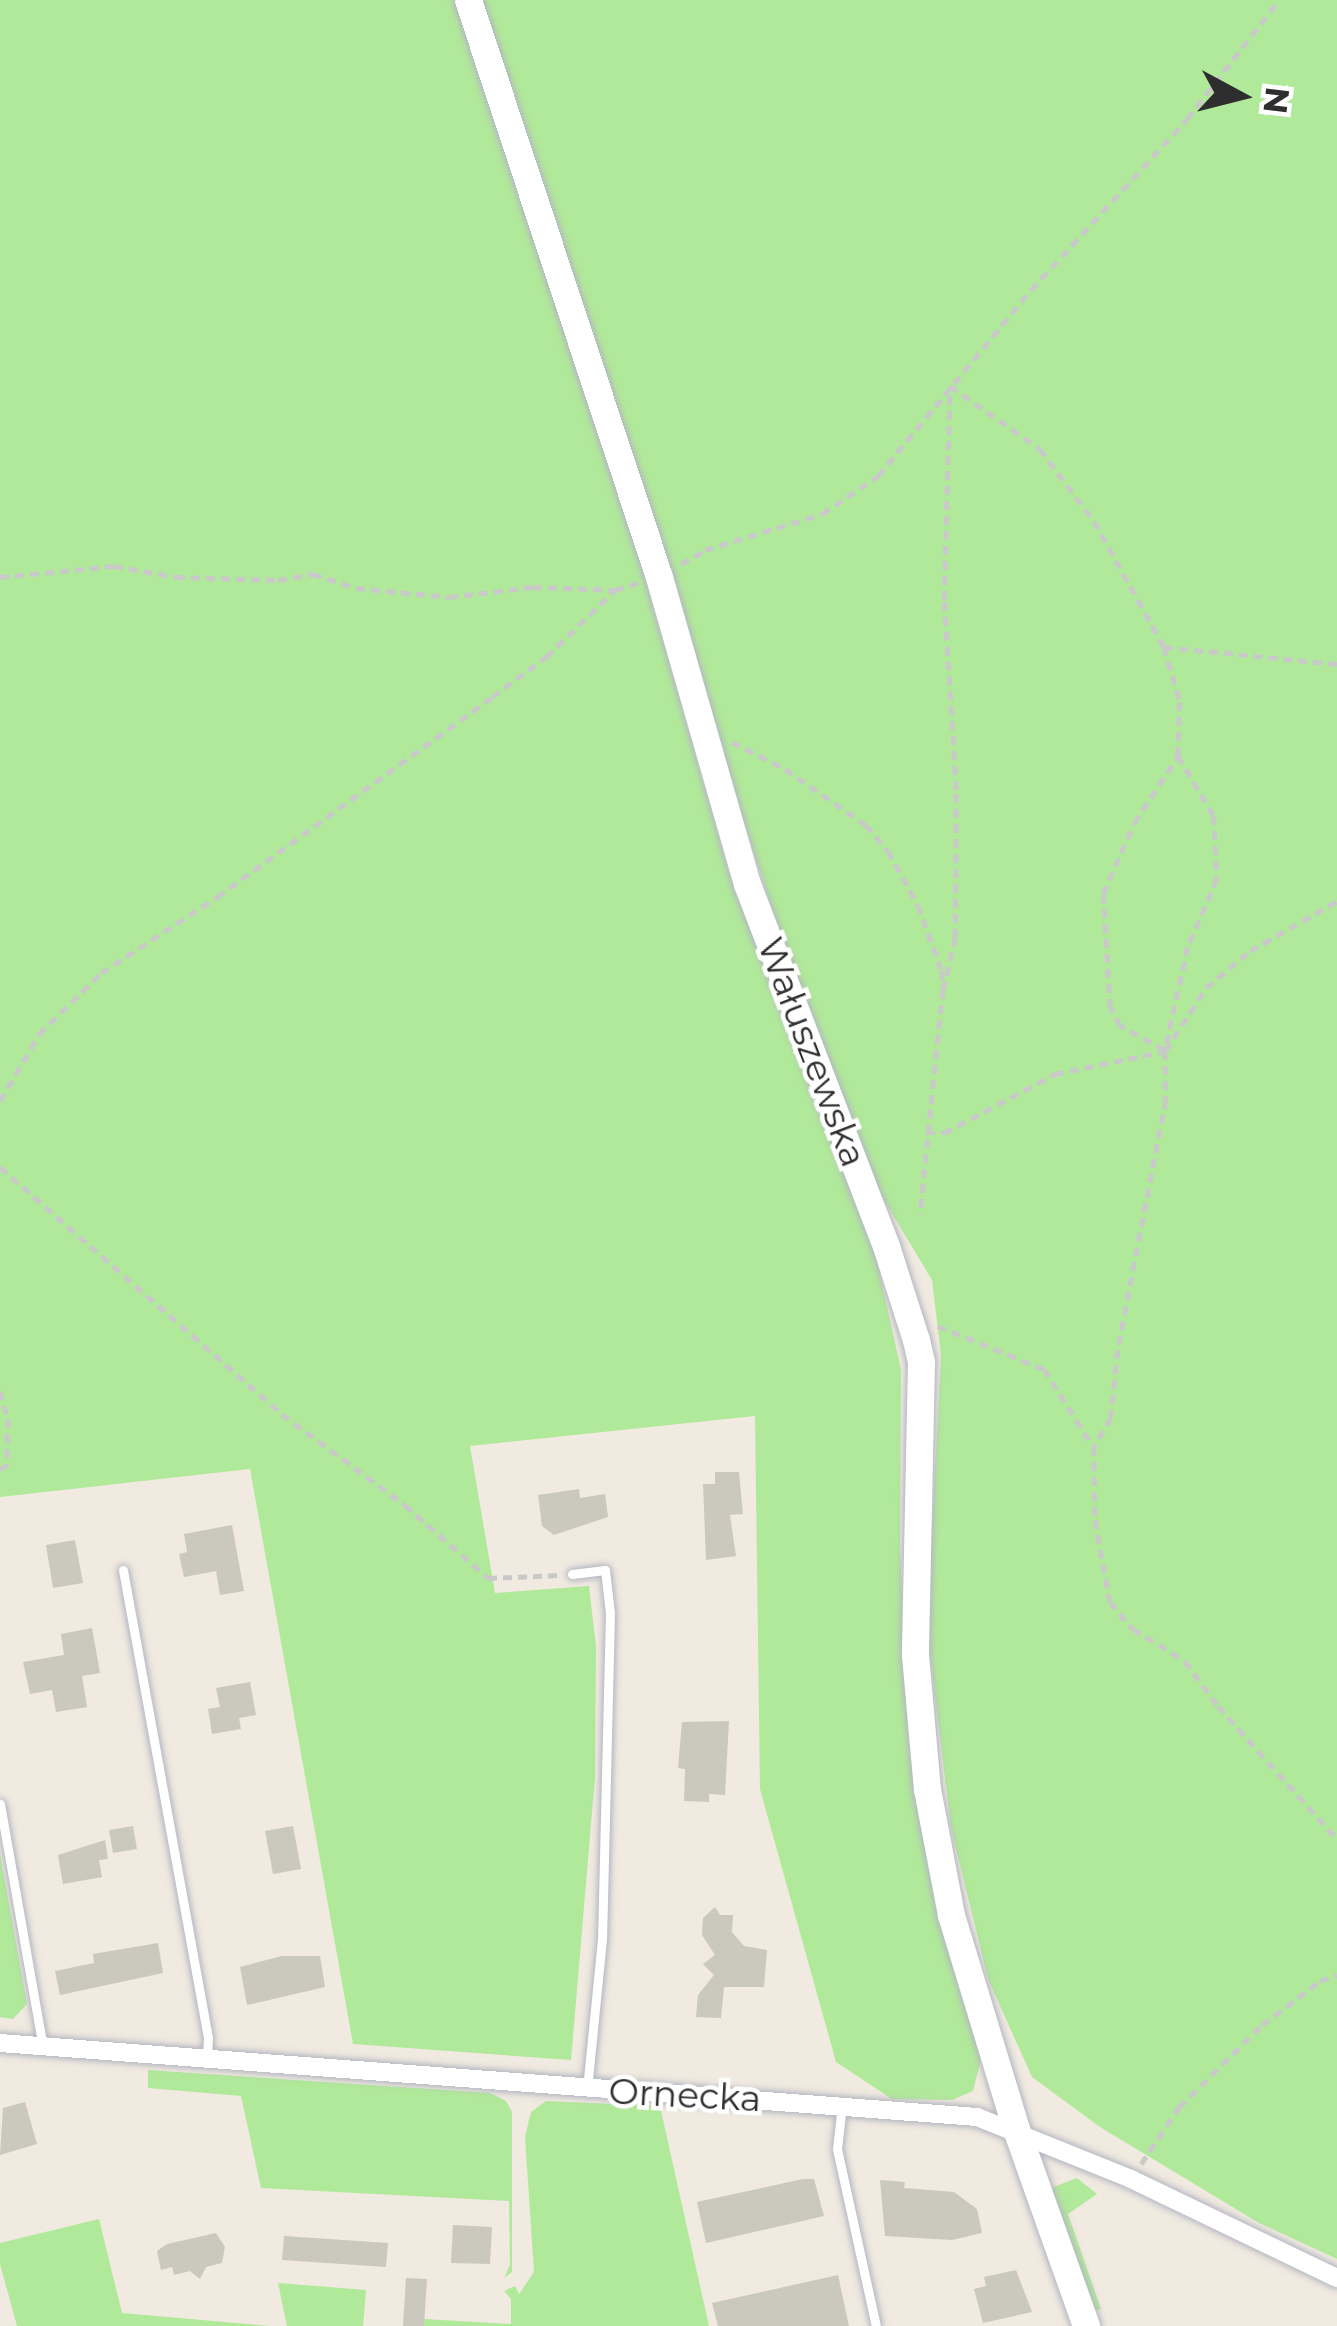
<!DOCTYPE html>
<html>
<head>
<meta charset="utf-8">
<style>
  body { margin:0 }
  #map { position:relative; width:1337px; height:2326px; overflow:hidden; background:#f0eae0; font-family:Montserrat,sans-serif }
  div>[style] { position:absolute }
  .green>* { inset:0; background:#b1e99a }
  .building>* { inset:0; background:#cbc8be }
  .path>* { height:4.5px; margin-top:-2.25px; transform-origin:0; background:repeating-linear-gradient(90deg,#c9c9c9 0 9px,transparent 0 15px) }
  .roads { filter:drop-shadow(0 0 3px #b4b6c2) drop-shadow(0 0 3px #b4b6c2) }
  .lane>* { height:9px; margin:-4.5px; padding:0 4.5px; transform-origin:4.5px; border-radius:4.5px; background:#fff }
  .street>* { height:18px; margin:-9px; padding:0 9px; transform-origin:9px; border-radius:9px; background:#fff }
  .secondary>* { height:27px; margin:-13.5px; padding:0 13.5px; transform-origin:13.5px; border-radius:13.5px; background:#fff }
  span { translate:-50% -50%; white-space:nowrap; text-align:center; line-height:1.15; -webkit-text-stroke:9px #fff; paint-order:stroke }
  .street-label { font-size:36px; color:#2e2e2e }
  .north { position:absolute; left:1181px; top:36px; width:120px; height:120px; -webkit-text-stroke:9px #fff; paint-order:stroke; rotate:97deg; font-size:33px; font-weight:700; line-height:48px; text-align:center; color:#2e2e2e }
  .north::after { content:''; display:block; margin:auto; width:42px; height:54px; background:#2e2e2e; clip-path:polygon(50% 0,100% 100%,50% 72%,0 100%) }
</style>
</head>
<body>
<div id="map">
  <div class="green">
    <i style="clip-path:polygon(0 0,455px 0,641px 564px,730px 876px,873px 1243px,901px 1370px,900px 1544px,908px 1739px,922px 1836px,981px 2059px,973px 2091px,952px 2100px,892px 2099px,836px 2062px,760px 1789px,755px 1416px,470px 1446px,495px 1593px,589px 1586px,596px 1647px,595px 1777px,571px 2060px,353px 2044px,250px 1469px,0 1497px)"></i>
    <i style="clip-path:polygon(477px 0,1337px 0,1337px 2259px,1259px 2223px,1100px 2127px,1032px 2077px,988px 1979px,951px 1828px,927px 1629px,941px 1355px,932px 1280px,872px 1180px,771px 905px)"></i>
    <i style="clip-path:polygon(0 1854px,27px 2004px,13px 2019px,0 2017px)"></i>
    <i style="clip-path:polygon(148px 2070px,490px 2093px,506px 2101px,512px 2112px,512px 2272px,504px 2278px,510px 2265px,509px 2201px,261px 2188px,241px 2096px,148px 2088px)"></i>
    <i style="clip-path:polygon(546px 2101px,660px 2106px,709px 2326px,424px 2326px,424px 2319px,511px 2324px,511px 2299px,504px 2291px,515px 2286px,519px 2294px,534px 2272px,525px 2137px,531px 2112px)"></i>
    <i style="clip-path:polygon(1077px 2178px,1097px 2194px,1068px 2214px,1101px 2309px,1092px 2310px,1051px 2188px)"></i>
    <i style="clip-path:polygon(99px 2219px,122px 2313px,270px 2326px,17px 2326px,0 2264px,0 2243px)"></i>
    <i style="clip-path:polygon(278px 2283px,366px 2290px,363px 2326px,287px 2326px)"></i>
  </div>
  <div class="building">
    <i style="clip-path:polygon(715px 1472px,739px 1472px,743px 1514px,730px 1515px,736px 1556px,706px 1560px,703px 1484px,715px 1484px)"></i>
    <i style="clip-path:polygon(579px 1489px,580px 1498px,605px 1494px,608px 1517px,554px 1535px,542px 1526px,538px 1495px)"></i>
    <i style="clip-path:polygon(232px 1525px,244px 1591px,220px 1595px,216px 1571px,184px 1577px,179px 1554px,187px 1552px,184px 1534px)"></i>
    <i style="clip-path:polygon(75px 1540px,83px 1583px,53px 1588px,46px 1545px)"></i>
    <i style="clip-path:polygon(92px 1628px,100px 1673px,82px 1676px,87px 1707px,56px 1712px,52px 1690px,30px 1694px,23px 1662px,64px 1655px,61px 1634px)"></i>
    <i style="clip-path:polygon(250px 1682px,256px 1715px,239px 1718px,241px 1729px,212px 1734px,208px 1709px,220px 1707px,216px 1688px)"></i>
    <i style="clip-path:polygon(729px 1721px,725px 1795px,709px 1794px,709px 1802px,684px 1801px,685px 1769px,678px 1768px,682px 1722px)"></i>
    <i style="clip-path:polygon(133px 1826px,137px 1849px,113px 1853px,109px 1830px)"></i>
    <i style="clip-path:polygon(293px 1826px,301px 1869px,273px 1874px,265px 1831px)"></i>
    <i style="clip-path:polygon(105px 1840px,108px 1859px,99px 1860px,102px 1877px,63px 1884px,58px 1855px)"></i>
    <i style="clip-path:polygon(715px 1907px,720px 1915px,733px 1915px,732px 1932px,744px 1946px,767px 1950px,764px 1987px,724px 1987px,721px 2018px,696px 2017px,698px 1995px,714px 1975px,703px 1964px,715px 1955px,702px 1935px,703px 1918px)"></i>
    <i style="clip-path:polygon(158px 1943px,163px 1973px,60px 1995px,55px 1971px,94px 1963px,93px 1954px)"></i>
    <i style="clip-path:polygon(282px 1956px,320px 1956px,325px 1987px,247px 2005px,240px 1967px)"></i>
    <i style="clip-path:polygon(25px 2102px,37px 2144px,0 2155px,3px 2108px)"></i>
    <i style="clip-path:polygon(803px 2179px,814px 2179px,824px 2216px,706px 2243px,697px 2202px)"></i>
    <i style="clip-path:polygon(880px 2180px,905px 2182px,904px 2188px,954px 2192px,977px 2209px,982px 2233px,952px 2240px,885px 2236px)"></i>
    <i style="clip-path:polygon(453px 2225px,492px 2227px,490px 2264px,451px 2263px)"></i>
    <i style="clip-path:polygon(216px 2233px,225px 2247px,222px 2263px,206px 2267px,200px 2279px,190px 2271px,174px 2275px,172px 2267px,161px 2270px,157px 2251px,167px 2244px)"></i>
    <i style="clip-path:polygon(284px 2236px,388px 2243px,386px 2267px,282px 2260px)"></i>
    <i style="clip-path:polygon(1016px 2270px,1032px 2312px,983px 2323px,974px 2289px,986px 2286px,984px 2277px)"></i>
    <i style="clip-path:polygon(838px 2275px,849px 2326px,718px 2326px,712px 2303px)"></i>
    <i style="clip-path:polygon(406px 2278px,427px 2279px,424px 2326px,403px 2326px)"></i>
  </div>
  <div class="path">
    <i style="left:950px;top:386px;width:110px;rotate:35deg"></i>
    <i style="left:1040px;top:449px;width:90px;rotate:53.1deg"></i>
    <i style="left:1094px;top:521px;width:144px;rotate:60.9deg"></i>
    <i style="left:1164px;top:647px;width:57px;rotate:73.8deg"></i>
    <i style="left:1180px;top:702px;width:54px;rotate:92.1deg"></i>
    <i style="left:1178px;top:756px;width:70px;rotate:59deg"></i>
    <i style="left:1214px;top:816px;width:63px;rotate:87.3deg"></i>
    <i style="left:1217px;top:879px;width:74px;rotate:113.1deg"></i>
    <i style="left:1188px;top:947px;width:107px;rotate:102.5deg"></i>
    <i style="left:1165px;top:1051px;width:49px;rotate:88.8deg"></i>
    <i style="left:1166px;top:1100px;width:255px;rotate:100.9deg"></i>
    <i style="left:1118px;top:1350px;width:68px;rotate:95.9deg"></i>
    <i style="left:1111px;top:1418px;width:34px;rotate:120deg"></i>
    <i style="left:1094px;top:1447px;width:73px;rotate:89.2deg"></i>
    <i style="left:1095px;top:1520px;width:83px;rotate:79.6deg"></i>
    <i style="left:1110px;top:1602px;width:35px;rotate:50deg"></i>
    <i style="left:1133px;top:1629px;width:61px;rotate:31.6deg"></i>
    <i style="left:1185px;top:1661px;width:56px;rotate:53.7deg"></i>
    <i style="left:1218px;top:1706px;width:178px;rotate:48.2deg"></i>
    <i style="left:681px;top:564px;width:28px;rotate:-30deg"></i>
    <i style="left:705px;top:550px;width:122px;rotate:-17.1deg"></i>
    <i style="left:822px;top:514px;width:68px;rotate:-34.2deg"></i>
    <i style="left:878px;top:476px;width:241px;rotate:-50.6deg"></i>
    <i style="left:1031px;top:290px;width:231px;rotate:-47.6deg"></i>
    <i style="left:1187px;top:119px;width:150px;rotate:-52.3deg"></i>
    <i style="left:0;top:577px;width:115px;rotate:-5.5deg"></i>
    <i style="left:114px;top:566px;width:63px;rotate:10.1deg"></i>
    <i style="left:176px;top:577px;width:102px;rotate:1.7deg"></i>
    <i style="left:278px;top:580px;width:36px;rotate:-10deg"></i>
    <i style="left:313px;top:574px;width:45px;rotate:18deg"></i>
    <i style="left:356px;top:588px;width:93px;rotate:5.5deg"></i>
    <i style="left:449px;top:597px;width:85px;rotate:-6.8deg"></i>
    <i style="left:533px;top:587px;width:82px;rotate:2.1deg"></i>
    <i style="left:615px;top:590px;width:24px;rotate:-17deg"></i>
    <i style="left:1164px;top:647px;width:174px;rotate:5.6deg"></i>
    <i style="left:732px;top:742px;width:59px;rotate:27deg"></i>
    <i style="left:785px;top:769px;width:98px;rotate:34.7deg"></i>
    <i style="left:866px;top:825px;width:34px;rotate:50deg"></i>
    <i style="left:888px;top:851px;width:62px;rotate:60.9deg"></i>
    <i style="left:918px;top:905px;width:70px;rotate:70deg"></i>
    <i style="left:942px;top:971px;width:19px;rotate:87deg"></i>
    <i style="left:943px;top:990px;width:226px;rotate:95.8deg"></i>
    <i style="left:943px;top:990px;width:53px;rotate:-77deg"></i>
    <i style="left:955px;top:938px;width:148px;rotate:-89.6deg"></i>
    <i style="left:956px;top:790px;width:190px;rotate:-93.6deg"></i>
    <i style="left:944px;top:600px;width:214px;rotate:-88.4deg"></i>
    <i style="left:1164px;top:1050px;width:50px;rotate:-151.4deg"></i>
    <i style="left:1120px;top:1026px;width:21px;rotate:-119deg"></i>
    <i style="left:1110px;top:1008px;width:114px;rotate:-93.5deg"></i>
    <i style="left:1103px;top:894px;width:77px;rotate:-66.4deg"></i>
    <i style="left:1134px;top:823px;width:80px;rotate:-56.7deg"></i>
    <i style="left:0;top:1101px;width:78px;rotate:-59.8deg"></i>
    <i style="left:39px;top:1034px;width:87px;rotate:-44.5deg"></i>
    <i style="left:101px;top:973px;width:139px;rotate:-33.2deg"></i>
    <i style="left:217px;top:897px;width:340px;rotate:-36deg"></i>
    <i style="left:492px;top:697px;width:67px;rotate:-36.5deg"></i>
    <i style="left:546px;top:657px;width:96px;rotate:-44.2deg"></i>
    <i style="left:926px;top:1133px;width:18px"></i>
    <i style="left:944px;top:1133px;width:126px;rotate:-28deg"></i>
    <i style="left:1055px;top:1074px;width:112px;rotate:-11.8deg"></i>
    <i style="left:1165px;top:1051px;width:75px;rotate:-56.9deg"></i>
    <i style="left:1206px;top:988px;width:57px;rotate:-40.1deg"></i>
    <i style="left:1250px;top:951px;width:100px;rotate:-29.9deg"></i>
    <i style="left:0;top:1167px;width:375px;rotate:41.2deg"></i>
    <i style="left:282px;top:1414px;width:153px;rotate:36.5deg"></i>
    <i style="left:405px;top:1505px;width:111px;rotate:41.3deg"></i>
    <i style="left:488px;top:1578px;width:72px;rotate:-2.4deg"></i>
    <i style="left:938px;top:1326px;width:114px;rotate:22.1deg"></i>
    <i style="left:1044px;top:1369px;width:90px;rotate:57.7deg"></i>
    <i style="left:0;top:1391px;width:29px;rotate:74deg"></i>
    <i style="left:8px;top:1419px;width:47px;rotate:91.2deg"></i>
    <i style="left:7px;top:1466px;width:8px;rotate:157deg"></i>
    <i style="left:1141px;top:2164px;width:69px;rotate:-56.3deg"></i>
    <i style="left:1179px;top:2107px;width:117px;rotate:-44.7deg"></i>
    <i style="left:1262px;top:2025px;width:73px;rotate:-37.2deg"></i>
    <i style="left:1320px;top:1981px;width:18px;rotate:-19deg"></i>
  </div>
  <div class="roads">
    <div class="lane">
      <i style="left:123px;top:1570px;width:476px;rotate:79.7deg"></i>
      <i style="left:208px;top:2038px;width:22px;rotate:93deg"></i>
      <i style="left:572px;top:1574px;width:33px;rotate:-7deg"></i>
      <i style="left:605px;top:1570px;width:43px;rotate:83.4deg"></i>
      <i style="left:610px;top:1613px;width:326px;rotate:91.4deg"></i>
      <i style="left:602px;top:1939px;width:150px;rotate:95.7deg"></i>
      <i style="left:0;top:1804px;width:248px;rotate:80deg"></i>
      <i style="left:842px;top:2105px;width:44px;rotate:96.5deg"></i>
      <i style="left:837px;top:2149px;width:181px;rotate:77.6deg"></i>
    </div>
    <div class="street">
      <i style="left:0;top:2043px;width:980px;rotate:4.33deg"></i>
      <i style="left:977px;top:2117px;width:166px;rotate:21.9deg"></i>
      <i style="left:1131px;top:2179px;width:229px;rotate:25.7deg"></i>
    </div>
    <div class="secondary">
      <i style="left:468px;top:0;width:608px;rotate:71.68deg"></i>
      <i style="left:659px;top:577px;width:319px;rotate:74deg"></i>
      <i style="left:747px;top:884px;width:388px;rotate:69deg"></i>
      <i style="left:886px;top:1246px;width:99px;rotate:72.3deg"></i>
      <i style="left:916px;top:1340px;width:23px;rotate:77deg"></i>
      <i style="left:921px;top:1362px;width:293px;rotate:91.2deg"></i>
      <i style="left:915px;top:1655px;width:135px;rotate:84.9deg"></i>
      <i style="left:927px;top:1789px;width:128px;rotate:79.2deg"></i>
      <i style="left:951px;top:1915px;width:224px;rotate:73.1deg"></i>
      <i style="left:1016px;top:2129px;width:209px;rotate:70.4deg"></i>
    </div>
  </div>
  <div class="street-label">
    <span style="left:812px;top:1052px;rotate:69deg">Wałuszewska</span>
    <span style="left:685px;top:2095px;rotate:3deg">Ornecka</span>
  </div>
  <div class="north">N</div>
</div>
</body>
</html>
